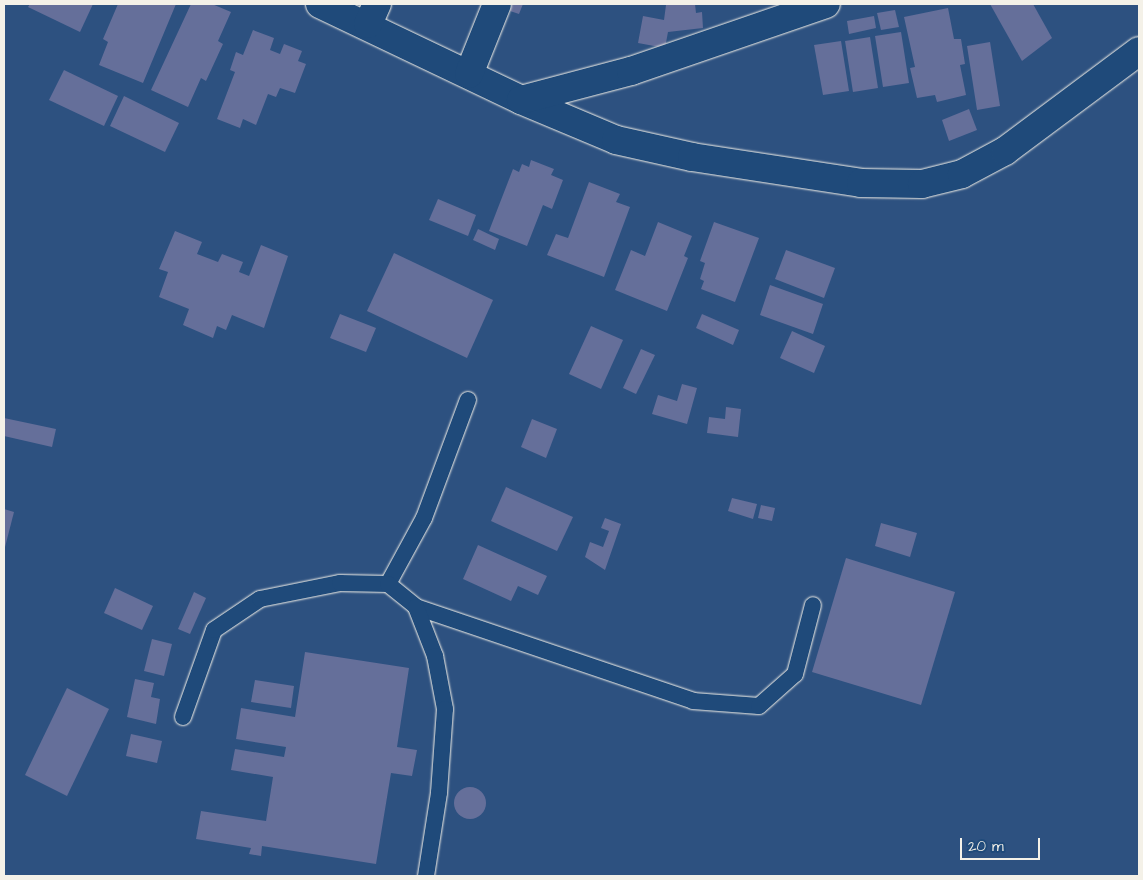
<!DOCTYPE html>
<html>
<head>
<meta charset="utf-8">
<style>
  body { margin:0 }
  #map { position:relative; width:1143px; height:880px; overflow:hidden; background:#2d5180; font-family:"Architects Daughter",sans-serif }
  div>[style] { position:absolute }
  .building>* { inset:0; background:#656f9a }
  .round { border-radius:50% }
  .roads { filter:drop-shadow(0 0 1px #f4f1e8) drop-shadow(0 0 1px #f4f1e8) }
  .service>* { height:16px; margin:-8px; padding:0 8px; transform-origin:8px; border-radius:8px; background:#1f4a7a }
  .minor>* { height:28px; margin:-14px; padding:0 14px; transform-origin:14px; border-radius:14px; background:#1f4a7a }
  span { translate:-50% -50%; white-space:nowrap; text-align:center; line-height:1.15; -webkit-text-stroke:4px #1f4a7a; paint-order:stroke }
  .frame { position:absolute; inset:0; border:5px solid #f4f1e8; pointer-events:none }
  .scale { position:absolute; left:960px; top:838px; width:80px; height:22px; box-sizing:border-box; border:2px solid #f4f1e8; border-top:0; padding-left:6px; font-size:15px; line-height:18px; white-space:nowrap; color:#f4f1e8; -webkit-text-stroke:4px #1f4a7a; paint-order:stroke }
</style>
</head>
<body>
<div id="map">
  <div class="building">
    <i style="clip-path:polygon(30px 4px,93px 4px,80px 32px,28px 7px)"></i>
    <i style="clip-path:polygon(118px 4px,176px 4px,143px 83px,99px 65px,108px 42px,103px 39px)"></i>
    <i style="clip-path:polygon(191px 4px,212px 4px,231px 12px,218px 41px,223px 44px,206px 81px,201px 78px,188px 107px,151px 90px)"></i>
    <i style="clip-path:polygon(512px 4px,523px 4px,519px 14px,510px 11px)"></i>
    <i style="clip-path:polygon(695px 4px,696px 13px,702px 12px,703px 28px,668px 32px,665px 48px,638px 43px,643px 16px,664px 20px,666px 5px)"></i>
    <i style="clip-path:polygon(990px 4px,1033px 4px,1052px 38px,1022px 61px)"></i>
    <i style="clip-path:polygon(948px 8px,954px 39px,961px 39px,965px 64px,960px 65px,966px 95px,937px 102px,935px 95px,917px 98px,910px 68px,915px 67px,904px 17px)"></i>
    <i style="clip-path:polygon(895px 10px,899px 27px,881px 30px,877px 13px)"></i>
    <i style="clip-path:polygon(874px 16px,876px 28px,849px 34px,847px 21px)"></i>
    <i style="clip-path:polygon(253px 30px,274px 38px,270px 50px,280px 54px,284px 44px,302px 51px,298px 61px,306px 64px,295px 93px,280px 88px,276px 97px,268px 94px,256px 125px,243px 119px,240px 128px,217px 119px,235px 72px,230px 70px,236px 52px,243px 55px)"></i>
    <i style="clip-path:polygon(901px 32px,909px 83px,883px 87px,875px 36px)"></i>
    <i style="clip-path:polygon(870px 37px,878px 88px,853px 92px,845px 41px)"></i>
    <i style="clip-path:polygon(841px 41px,849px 91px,823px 95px,814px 45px)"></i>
    <i style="clip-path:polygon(990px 42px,1000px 106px,977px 110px,967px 46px)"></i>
    <i style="clip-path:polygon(64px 70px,118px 96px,104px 126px,49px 100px)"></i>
    <i style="clip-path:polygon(124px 96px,179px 123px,165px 152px,110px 126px)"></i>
    <i style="clip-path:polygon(969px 109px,977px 130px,949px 141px,942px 120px)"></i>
    <i style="clip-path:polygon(531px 160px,554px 169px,551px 175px,563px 180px,552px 209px,543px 205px,527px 246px,489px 231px,513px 169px,519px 172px,522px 164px,529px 167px)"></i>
    <i style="clip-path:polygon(589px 182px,620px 194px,616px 202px,630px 207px,604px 277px,547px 255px,556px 234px,568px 238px)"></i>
    <i style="clip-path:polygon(438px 199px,476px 215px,468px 236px,429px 220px)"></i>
    <i style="clip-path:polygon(658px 222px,692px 236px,684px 256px,688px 258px,667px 311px,615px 290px,631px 250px,645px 256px)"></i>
    <i style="clip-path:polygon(714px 222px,759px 238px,735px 302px,701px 289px,704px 281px,700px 279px,705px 263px,700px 261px)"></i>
    <i style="clip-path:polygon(478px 229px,499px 239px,495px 250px,473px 240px)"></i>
    <i style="clip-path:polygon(175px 231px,202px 242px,197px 254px,218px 262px,222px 254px,243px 262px,239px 272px,249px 276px,261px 245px,288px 256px,264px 328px,232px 315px,226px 330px,217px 326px,213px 338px,183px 325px,189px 309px,159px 297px,168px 272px,159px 269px)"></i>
    <i style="clip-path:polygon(786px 250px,835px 268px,824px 298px,775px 279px)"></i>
    <i style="clip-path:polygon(394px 253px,493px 300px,467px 358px,367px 311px)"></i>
    <i style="clip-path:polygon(770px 285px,823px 304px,813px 334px,760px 315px)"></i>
    <i style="clip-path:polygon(340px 314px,376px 328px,366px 352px,330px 338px)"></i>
    <i style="clip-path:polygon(702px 314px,739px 330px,733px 345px,696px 328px)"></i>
    <i style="clip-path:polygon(591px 326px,623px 340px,601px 389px,569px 374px)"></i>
    <i style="clip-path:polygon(792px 331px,825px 346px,814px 373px,780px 358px)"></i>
    <i style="clip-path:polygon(641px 349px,655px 355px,636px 394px,623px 388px)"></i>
    <i style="clip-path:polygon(682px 384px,697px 388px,687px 424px,652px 414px,658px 395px,677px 401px)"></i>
    <i style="clip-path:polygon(726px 407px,741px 409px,738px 437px,707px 433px,709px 417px,725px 419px)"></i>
    <i style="clip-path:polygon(4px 418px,56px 429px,52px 447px,4px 436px)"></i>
    <i style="clip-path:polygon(532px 419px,557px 429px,546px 458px,521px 447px)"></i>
    <i style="clip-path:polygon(506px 487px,573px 517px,557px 551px,491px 521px)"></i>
    <i style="clip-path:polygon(732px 498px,757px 504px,753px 519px,728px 511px)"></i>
    <i style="clip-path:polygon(761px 505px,775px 508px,772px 521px,758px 518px)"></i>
    <i style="clip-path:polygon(4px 509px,14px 512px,4px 551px)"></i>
    <i style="clip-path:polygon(605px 518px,621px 524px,605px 570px,585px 557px,590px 542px,603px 547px,609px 531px,601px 528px)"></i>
    <i style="clip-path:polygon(881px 523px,917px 533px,910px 557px,875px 546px)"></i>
    <i style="clip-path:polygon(478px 545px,547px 576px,538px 595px,518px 586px,511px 601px,463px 579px)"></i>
    <i style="clip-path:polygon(846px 558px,955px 592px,921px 705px,812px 672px)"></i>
    <i style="clip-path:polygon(115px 588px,153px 606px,142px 630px,104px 613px)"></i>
    <i style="clip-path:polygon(194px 592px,206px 598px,190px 634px,178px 629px)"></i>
    <i style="clip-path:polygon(152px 639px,172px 644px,164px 676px,144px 671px)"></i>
    <i style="clip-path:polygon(305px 652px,409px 668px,397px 747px,417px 750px,412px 776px,391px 773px,376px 864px,262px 846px,261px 856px,249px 854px,251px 848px,196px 839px,201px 811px,266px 821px,273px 777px,231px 770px,235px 749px,284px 757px,286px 747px,236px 739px,241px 708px,295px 717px)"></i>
    <i style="clip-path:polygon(135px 679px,154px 683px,151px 697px,160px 699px,156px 724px,127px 717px)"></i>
    <i style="clip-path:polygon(255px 680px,294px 686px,291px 708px,251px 702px)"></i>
    <i style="clip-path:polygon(67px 688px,109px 709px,67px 796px,25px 775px)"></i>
    <i style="clip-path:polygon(131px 734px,162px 741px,157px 763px,126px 756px)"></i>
    <i class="round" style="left:454px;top:787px;width:32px;height:32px"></i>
  </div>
  <div class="roads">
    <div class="service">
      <i style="left:388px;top:584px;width:75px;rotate:-61.4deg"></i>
      <i style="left:424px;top:518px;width:126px;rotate:-69.6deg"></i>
      <i style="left:416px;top:607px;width:293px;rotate:18.7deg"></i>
      <i style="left:693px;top:701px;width:66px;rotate:4.3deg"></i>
      <i style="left:759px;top:706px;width:48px;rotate:-41.6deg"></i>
      <i style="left:795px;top:674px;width:71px;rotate:-75.4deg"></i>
      <i style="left:183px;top:717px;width:92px;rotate:-70.4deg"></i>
      <i style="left:214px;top:630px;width:55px;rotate:-34deg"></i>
      <i style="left:260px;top:599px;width:82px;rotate:-11.3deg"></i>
      <i style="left:340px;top:583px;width:48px;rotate:1.2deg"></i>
      <i style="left:388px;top:584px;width:36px;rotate:39deg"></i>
      <i style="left:416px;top:607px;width:53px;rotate:68.8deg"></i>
      <i style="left:435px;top:656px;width:54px;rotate:79.3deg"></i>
      <i style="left:445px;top:709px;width:84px;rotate:94.1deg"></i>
      <i style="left:439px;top:793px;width:84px;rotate:98.9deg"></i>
    </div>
    <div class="minor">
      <i style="left:320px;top:4px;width:223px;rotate:25.5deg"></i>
      <i style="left:521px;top:100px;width:103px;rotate:22.8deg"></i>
      <i style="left:616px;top:140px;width:78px;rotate:12.6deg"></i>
      <i style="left:692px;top:157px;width:171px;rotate:8.7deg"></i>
      <i style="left:861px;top:183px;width:61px;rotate:0.9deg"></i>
      <i style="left:922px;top:184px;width:41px;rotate:-14deg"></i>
      <i style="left:962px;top:174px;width:49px;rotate:-28.1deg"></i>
      <i style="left:1005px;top:151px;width:167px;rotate:-36.7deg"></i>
      <i style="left:368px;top:24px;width:22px;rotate:-66deg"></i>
      <i style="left:469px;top:74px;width:75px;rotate:-68.2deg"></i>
      <i style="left:521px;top:100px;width:114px;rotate:-14.8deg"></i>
      <i style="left:631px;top:71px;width:206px;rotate:-19deg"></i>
    </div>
  </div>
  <div class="frame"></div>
  <div class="scale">20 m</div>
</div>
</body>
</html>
